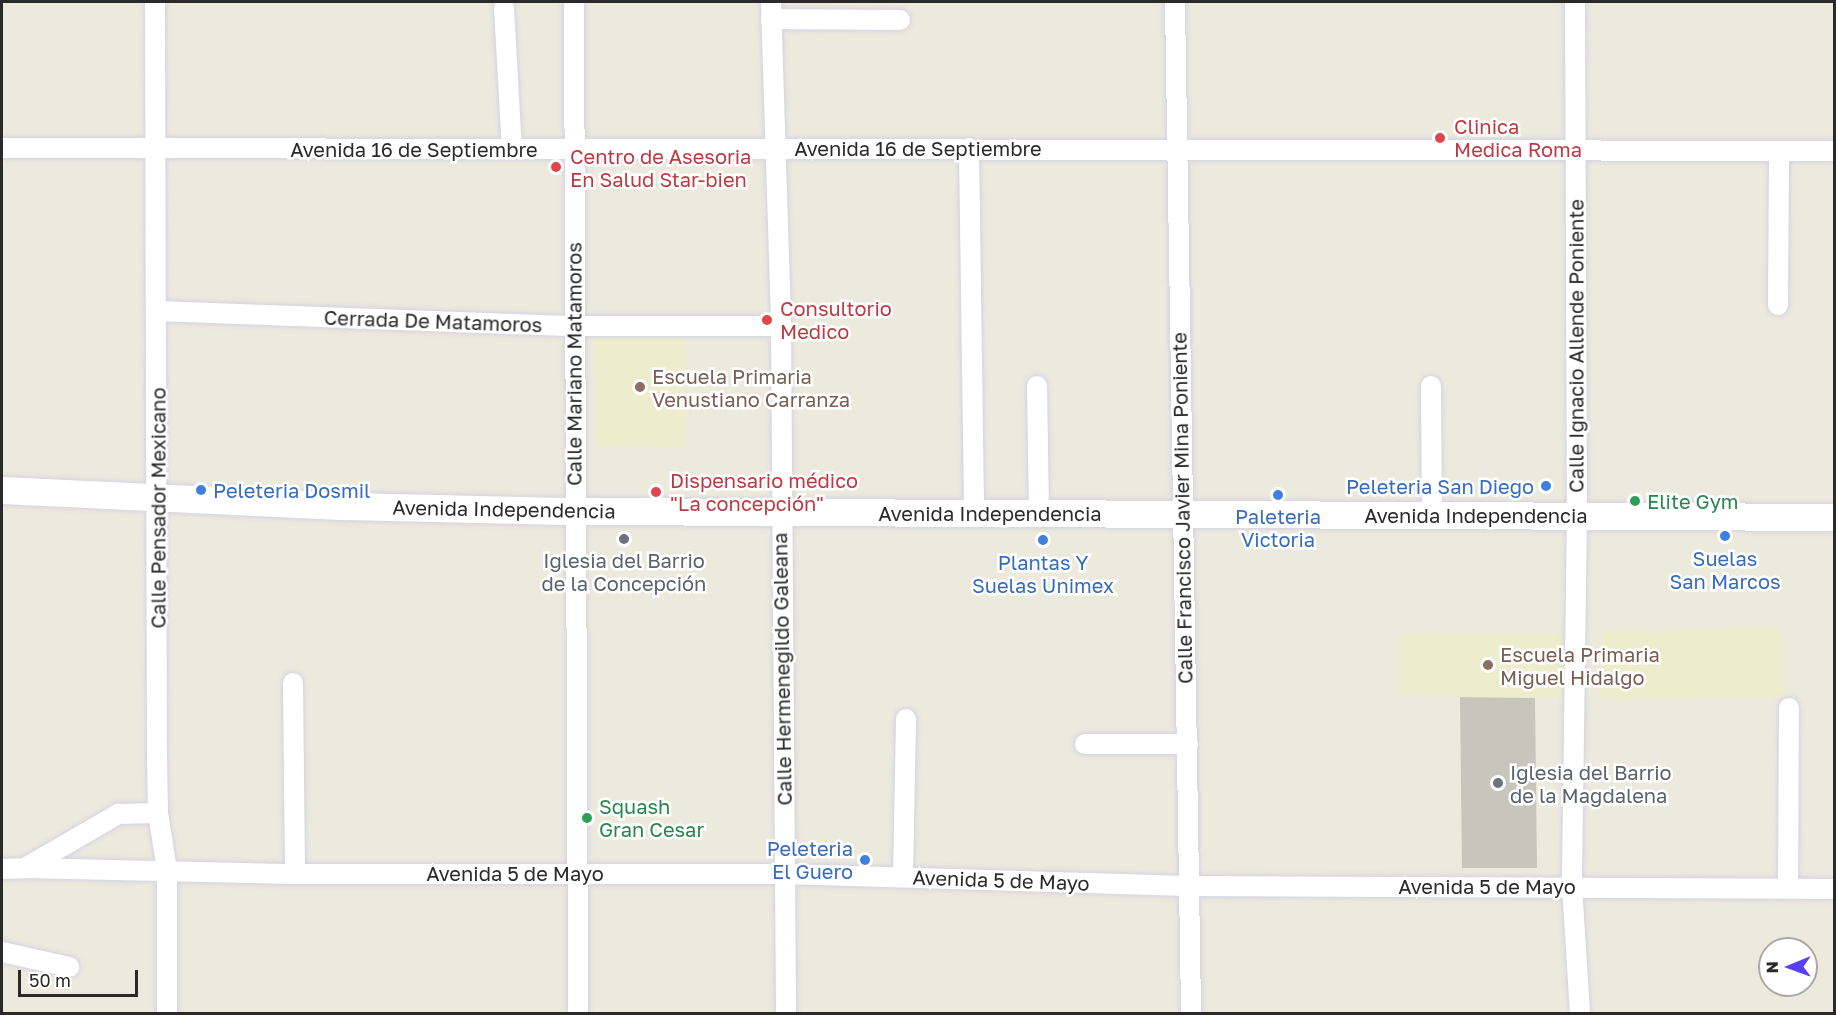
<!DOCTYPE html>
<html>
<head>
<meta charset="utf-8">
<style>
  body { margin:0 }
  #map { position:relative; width:1836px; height:1015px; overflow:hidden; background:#eceadd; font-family:"Golos Text",sans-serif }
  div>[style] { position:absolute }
  .education>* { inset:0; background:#ededcd }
  .building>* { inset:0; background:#c7c6bc }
  .roads { filter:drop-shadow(0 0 2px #d4d2e3) drop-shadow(0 0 2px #d4d2e3) }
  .street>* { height:20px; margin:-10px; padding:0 10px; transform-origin:10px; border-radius:10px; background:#fff }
  .secondary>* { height:27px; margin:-13.5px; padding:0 13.5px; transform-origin:13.5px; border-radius:13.5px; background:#fff }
  .dots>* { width:16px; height:16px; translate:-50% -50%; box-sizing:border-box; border:3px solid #fff; border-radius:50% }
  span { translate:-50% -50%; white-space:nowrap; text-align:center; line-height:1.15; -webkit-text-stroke:5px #fff; paint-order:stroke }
  .health-label { font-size:20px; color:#be3a42 }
  .left { translate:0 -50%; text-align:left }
  .street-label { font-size:20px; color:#2a2a2a }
  .education-label { font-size:20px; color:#785e54 }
  .shop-label { font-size:20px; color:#366cbe }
  .right { translate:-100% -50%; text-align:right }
  .leisure-label { font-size:20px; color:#27864d }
  .worship-label { font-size:20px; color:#5b616d }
  .frame { position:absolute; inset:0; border:3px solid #2a2a2a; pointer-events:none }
  .north { position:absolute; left:1758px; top:937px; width:60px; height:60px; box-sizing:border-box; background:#fff; border:2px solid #aaa; border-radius:50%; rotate:269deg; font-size:16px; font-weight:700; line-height:24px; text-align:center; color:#2a2a2a }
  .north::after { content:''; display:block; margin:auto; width:21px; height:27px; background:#5841f4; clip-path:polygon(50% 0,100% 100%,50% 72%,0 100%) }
  .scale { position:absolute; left:18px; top:970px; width:120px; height:27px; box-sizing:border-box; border:3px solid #2a2a2a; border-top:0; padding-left:8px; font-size:18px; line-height:21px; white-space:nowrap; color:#2a2a2a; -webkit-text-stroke:4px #fff; paint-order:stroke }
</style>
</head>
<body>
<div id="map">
  <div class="education">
    <i style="clip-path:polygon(594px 328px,686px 329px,685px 447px,597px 446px)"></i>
    <i style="clip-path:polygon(1781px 628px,1783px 697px,1600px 699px,1601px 632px)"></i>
    <i style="clip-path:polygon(1401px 633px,1575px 634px,1576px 699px,1400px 695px)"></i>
  </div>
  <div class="building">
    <i style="clip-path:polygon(1460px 697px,1535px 698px,1537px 868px,1462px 868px)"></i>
  </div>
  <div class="roads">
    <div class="street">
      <i style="left:155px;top:2px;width:755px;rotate:89.85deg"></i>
      <i style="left:157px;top:757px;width:56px;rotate:89deg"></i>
      <i style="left:158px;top:813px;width:58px;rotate:81deg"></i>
      <i style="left:167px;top:870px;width:144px;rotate:90deg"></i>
      <i style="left:574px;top:2px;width:1012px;rotate:89.77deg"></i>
      <i style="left:771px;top:2px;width:324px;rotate:88.2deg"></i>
      <i style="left:781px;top:326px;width:688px;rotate:89.58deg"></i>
      <i style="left:1175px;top:2px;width:1012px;rotate:89.09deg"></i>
      <i style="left:1575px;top:2px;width:513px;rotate:89.78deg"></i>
      <i style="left:1577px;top:515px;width:371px;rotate:90.8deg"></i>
      <i style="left:1572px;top:886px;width:128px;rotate:86.4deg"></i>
      <i style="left:504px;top:8px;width:142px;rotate:86.8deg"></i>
      <i style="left:771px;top:19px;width:129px;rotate:0.4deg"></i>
      <i style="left:2px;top:148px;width:1832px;rotate:0.09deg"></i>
      <i style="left:969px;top:148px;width:366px;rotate:89.2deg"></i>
      <i style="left:1778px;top:305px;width:154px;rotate:-89.6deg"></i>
      <i style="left:157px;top:311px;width:417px;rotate:2.1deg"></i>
      <i style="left:574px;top:326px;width:207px"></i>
      <i style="left:1037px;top:386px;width:127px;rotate:89.1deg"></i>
      <i style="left:1431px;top:386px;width:129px;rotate:89.6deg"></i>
      <i style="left:293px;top:683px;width:191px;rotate:89.4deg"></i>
      <i style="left:1085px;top:744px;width:103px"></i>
      <i style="left:25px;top:868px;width:270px;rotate:1.3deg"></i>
      <i style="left:295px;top:874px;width:489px"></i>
      <i style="left:784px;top:874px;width:404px;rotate:1.7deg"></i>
      <i style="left:1188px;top:886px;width:646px;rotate:0.27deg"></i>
      <i style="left:2px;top:869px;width:23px;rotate:-2deg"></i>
      <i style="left:25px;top:868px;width:108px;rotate:-30.1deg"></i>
      <i style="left:118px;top:814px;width:40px;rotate:-1.4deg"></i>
      <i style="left:903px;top:877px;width:158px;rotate:-88.9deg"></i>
      <i style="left:1788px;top:888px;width:180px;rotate:-89.7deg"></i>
      <i style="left:2px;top:952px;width:69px;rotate:12.6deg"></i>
    </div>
    <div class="secondary">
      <i style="left:2px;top:490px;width:344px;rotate:2.7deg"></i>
      <i style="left:346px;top:506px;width:229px;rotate:1.3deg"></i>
      <i style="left:575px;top:511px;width:1259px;rotate:0.27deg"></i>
    </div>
  </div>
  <div class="dots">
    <i style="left:1440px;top:138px;background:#e0444e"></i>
    <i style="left:556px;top:167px;background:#e0444e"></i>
    <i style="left:767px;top:320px;background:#e0444e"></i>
    <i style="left:640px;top:387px;background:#8d6e63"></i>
    <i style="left:1546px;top:486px;background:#3f7fe0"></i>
    <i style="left:201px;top:490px;background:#3f7fe0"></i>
    <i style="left:656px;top:492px;background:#e0444e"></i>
    <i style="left:1278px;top:495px;background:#3f7fe0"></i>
    <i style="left:1635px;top:501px;background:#2e9e5b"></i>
    <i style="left:1725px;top:536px;background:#3f7fe0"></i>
    <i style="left:624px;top:539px;background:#6b7280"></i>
    <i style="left:1043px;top:540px;background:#3f7fe0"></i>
    <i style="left:1488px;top:665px;background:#8d6e63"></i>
    <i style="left:1498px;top:783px;background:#6b7280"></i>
    <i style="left:587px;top:818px;background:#2e9e5b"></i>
    <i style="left:865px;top:860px;background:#3f7fe0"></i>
  </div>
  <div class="health-label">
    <span class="left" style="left:1454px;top:138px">Clinica<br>Medica Roma</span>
    <span class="left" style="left:570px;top:168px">Centro de Asesoria<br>En Salud Star-bien</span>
    <span class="left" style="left:780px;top:320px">Consultorio<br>Medico</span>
    <span class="left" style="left:670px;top:492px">Dispensario médico<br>"La concepción"</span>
  </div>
  <div class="street-label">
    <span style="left:918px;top:148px">Avenida 16 de Septiembre</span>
    <span style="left:414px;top:149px">Avenida 16 de Septiembre</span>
    <span style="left:433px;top:321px;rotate:2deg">Cerrada De Matamoros</span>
    <span style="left:1576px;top:346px;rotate:-90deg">Calle Ignacio Allende Poniente</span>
    <span style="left:574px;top:364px;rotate:-90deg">Calle Mariano Matamoros</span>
    <span style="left:158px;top:508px;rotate:-90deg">Calle Pensador Mexicano</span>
    <span style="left:1182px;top:508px;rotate:-91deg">Calle Francisco Javier Mina Poniente</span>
    <span style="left:504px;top:509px;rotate:1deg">Avenida Independencia</span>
    <span style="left:990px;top:513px">Avenida Independencia</span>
    <span style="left:1476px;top:515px">Avenida Independencia</span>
    <span style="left:782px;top:669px;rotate:-91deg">Calle Hermenegildo Galeana</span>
    <span style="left:515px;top:873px">Avenida 5 de Mayo</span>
    <span style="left:1001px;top:880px;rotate:2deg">Avenida 5 de Mayo</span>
    <span style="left:1487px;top:886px">Avenida 5 de Mayo</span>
  </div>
  <div class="education-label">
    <span class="left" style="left:652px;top:388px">Escuela Primaria<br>Venustiano Carranza</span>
    <span class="left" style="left:1500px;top:666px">Escuela Primaria<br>Miguel Hidalgo</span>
  </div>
  <div class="shop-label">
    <span class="right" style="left:1534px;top:486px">Peleteria San Diego</span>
    <span class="left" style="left:213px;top:490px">Peleteria Dosmil</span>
    <span style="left:1278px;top:528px">Paleteria<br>Victoria</span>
    <span style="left:1725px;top:570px">Suelas<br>San Marcos</span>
    <span style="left:1043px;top:574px">Plantas Y<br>Suelas Unimex</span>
    <span class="right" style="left:853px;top:860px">Peleteria<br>El Guero</span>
  </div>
  <div class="leisure-label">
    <span class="left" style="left:1647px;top:501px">Elite Gym</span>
    <span class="left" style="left:599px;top:818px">Squash<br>Gran Cesar</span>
  </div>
  <div class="worship-label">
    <span style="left:624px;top:572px">Iglesia del Barrio<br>de la Concepción</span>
    <span class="left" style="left:1510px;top:784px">Iglesia del Barrio<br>de la Magdalena</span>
  </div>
  <div class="frame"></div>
  <div class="north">N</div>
  <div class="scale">50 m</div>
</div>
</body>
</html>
